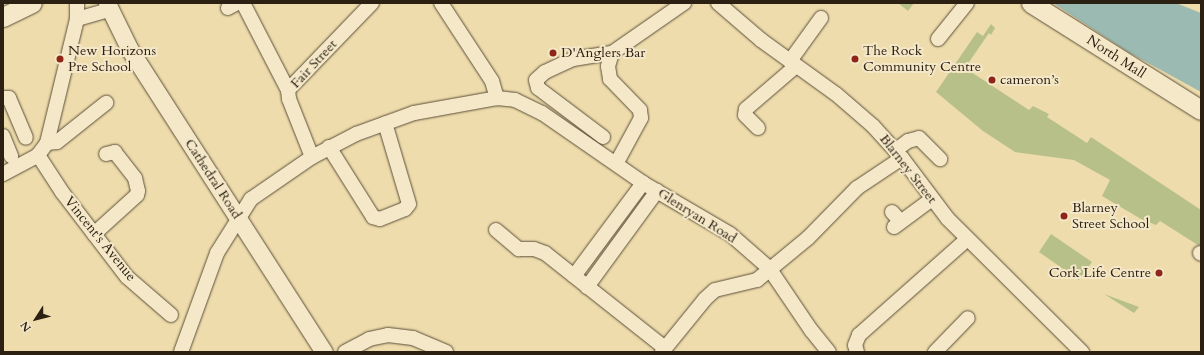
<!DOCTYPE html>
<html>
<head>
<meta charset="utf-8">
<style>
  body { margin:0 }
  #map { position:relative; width:1204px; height:355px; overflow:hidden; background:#eedcac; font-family:Cardo,serif }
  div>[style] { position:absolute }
  .green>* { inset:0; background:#b8c08a }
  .water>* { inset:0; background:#9bbab1 }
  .roads { filter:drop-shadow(0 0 1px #5c4f39) drop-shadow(0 0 1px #5c4f39) }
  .minor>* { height:14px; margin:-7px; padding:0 7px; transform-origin:7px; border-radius:7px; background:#f4e8c9 }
  .tertiary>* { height:17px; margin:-8.5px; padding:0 8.5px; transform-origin:8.5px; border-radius:8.5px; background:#f4e8c9 }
  .secondary>* { height:19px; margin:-9.5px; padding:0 9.5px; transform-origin:9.5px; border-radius:9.5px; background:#f4e8c9 }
  .dots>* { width:11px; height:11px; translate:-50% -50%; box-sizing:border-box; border:2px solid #f4e8c9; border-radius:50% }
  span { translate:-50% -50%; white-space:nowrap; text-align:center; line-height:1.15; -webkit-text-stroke:4px #f4e8c9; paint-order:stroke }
  .poi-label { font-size:14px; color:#2c2013 }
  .left { translate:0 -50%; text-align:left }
  .right { translate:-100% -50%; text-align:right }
  .street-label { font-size:14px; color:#2c2013 }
  .frame { position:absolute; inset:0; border:4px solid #2c2013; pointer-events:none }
  .north { position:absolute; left:16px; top:299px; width:40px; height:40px; -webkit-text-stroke:3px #f4e8c9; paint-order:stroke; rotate:234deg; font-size:11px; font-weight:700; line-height:16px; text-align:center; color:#2c2013 }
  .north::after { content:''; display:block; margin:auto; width:14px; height:18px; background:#2c2013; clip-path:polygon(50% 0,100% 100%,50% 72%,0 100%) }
</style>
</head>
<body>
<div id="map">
  <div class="green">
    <i style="clip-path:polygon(898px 3px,914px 3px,908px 11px)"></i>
    <i style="clip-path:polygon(991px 24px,995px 28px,991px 35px,989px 33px,965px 68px,1029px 110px,1033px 106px,1049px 114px,1047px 117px,1087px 143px,1091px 137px,1201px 210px,1201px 247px,1160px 221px,1156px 225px,1141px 219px,1102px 196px,1110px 180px,1074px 160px,1015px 152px,983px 131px,936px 92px,977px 32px,983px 36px)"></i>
    <i style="clip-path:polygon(1051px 234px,1092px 262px,1079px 280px,1039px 252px)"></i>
    <i style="clip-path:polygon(1104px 294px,1139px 307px,1134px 313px)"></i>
  </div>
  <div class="water">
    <i style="clip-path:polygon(1053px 3px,1176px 3px,1201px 13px,1201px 92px,1128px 52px)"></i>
  </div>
  <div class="roads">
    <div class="minor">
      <i style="left:243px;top:3px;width:98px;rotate:62.7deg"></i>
      <i style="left:441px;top:3px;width:93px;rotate:56.8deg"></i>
      <i style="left:492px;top:81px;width:18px;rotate:74deg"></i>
      <i style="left:718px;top:3px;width:57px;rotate:40.7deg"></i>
      <i style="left:761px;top:40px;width:92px;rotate:35.8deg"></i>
      <i style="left:836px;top:94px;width:49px;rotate:40.9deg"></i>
      <i style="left:873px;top:126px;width:43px;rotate:47.8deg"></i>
      <i style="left:902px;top:158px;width:76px;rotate:53deg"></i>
      <i style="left:948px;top:219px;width:189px;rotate:44.8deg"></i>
      <i style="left:228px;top:8px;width:10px;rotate:-29deg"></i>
      <i style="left:77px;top:19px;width:33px;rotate:-16deg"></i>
      <i style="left:938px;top:39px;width:46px;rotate:-51.1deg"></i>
      <i style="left:612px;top:53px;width:14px;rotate:107deg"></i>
      <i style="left:608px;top:66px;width:13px;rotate:81deg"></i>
      <i style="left:610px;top:79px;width:43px;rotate:45.9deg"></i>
      <i style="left:640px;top:110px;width:8px;rotate:83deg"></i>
      <i style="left:641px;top:118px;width:52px;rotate:118.5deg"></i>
      <i style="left:790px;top:61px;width:53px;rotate:-54.2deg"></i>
      <i style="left:3px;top:98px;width:6px"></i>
      <i style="left:9px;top:98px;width:43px;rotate:67deg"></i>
      <i style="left:758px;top:128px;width:18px;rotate:-135deg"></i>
      <i style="left:745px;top:115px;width:6px;rotate:-81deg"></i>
      <i style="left:746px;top:109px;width:66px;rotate:-40.7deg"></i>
      <i style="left:3px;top:136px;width:22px;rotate:68deg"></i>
      <i style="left:603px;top:137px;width:81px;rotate:-143deg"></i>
      <i style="left:538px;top:88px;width:8px;rotate:-104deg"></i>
      <i style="left:536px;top:80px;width:12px;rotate:-42deg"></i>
      <i style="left:545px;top:72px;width:31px;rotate:-25deg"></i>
      <i style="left:573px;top:59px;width:39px;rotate:-9deg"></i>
      <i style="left:612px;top:53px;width:88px;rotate:-34.8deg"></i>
      <i style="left:47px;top:143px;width:10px;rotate:-6deg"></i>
      <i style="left:57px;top:142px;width:63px;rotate:-38.5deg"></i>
      <i style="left:329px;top:147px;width:83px;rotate:57.8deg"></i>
      <i style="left:373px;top:217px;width:7px;rotate:16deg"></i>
      <i style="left:380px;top:219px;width:27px;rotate:-22deg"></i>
      <i style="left:405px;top:209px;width:6px;rotate:-51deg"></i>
      <i style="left:409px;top:204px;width:84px;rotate:-106.5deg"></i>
      <i style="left:896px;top:150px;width:15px;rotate:-37deg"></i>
      <i style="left:908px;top:141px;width:11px;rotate:-15deg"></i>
      <i style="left:919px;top:138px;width:30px;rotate:45deg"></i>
      <i style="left:38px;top:155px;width:44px;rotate:57deg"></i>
      <i style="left:62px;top:192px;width:107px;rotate:52.6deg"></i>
      <i style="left:127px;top:277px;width:58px;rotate:40.8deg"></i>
      <i style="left:312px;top:157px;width:62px;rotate:-111.6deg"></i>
      <i style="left:289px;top:99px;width:9px;rotate:-96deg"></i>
      <i style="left:288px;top:90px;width:121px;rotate:-46deg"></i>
      <i style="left:3px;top:174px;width:40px;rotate:-28deg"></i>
      <i style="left:38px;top:155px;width:15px;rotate:-53deg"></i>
      <i style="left:47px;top:143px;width:128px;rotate:-76.4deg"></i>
      <i style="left:77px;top:19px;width:16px;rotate:-90deg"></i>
      <i style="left:892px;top:212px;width:13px;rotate:48deg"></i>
      <i style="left:894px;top:227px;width:47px;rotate:-36.4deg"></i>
      <i style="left:496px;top:230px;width:30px;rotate:40deg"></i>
      <i style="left:519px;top:249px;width:15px"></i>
      <i style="left:534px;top:249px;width:12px;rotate:20deg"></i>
      <i style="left:545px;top:253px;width:153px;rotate:38.4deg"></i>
      <i style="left:94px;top:234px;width:58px;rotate:-42.2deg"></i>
      <i style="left:137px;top:195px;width:4px;rotate:-76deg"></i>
      <i style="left:138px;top:191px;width:13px;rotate:-103deg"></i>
      <i style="left:135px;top:178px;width:33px;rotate:-128deg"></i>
      <i style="left:115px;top:152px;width:9px;rotate:167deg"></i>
      <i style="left:1200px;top:253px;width:1px;rotate:45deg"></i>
      <i style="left:574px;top:276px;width:116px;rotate:-53.4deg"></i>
      <i style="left:587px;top:287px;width:119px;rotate:-53.9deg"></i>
      <i style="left:181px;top:352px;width:105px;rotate:-70deg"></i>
      <i style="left:217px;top:253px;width:64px;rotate:-57.8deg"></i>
      <i style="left:251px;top:199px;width:74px;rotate:-34.5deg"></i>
      <i style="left:312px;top:157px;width:50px;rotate:-27.6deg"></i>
      <i style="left:356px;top:134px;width:62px;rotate:-19.9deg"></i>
      <i style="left:414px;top:113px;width:84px;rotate:-10.2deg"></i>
      <i style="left:497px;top:98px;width:18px;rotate:6deg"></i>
      <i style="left:515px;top:100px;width:30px;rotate:26deg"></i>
      <i style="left:542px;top:113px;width:123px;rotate:34.7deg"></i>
      <i style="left:643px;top:183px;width:101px;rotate:30.4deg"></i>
      <i style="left:730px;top:234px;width:52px;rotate:41.1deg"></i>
      <i style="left:769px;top:268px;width:75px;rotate:55.9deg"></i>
      <i style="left:811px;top:330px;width:28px;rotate:51deg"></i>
      <i style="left:345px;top:352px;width:27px;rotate:-28deg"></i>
      <i style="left:369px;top:339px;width:19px;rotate:-12deg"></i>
      <i style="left:388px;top:335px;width:25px;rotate:7deg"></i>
      <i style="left:413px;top:338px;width:36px;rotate:23deg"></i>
      <i style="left:662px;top:352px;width:68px;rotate:-50.9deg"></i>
      <i style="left:705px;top:299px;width:13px;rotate:-42deg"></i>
      <i style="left:715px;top:290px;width:43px;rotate:-13.4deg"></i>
      <i style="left:757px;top:280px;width:66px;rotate:-39.5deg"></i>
      <i style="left:808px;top:238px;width:70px;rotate:-45.6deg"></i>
      <i style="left:857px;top:188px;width:54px;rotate:-33.7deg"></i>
      <i style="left:857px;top:352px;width:7px;rotate:-106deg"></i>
      <i style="left:855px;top:345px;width:11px;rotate:-68deg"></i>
      <i style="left:859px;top:335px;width:144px;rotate:-41.6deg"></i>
      <i style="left:935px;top:352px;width:47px;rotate:-45.9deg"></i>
    </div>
    <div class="tertiary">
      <i style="left:107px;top:3px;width:52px;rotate:63.9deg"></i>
      <i style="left:130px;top:50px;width:359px;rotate:57.3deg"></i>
    </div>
    <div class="secondary">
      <i style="left:1031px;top:3px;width:201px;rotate:32.2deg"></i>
      <i style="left:3px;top:17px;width:32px;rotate:-26deg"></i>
    </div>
  </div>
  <div class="dots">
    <i style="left:553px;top:53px;background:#8f2418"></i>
    <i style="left:60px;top:59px;background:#8f2418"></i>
    <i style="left:855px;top:59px;background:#8f2418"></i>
    <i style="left:992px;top:80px;background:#8f2418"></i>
    <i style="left:1064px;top:216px;background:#8f2418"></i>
    <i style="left:1159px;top:273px;background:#8f2418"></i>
  </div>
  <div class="poi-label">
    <span class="left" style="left:68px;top:59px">New Horizons<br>Pre School</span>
    <span class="left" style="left:863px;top:59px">The Rock<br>Community Centre</span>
    <span class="left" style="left:561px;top:53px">D'Anglers Bar</span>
    <span class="left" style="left:1000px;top:80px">cameron’s</span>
    <span class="left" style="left:1072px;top:216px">Blarney<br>Street School</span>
    <span class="right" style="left:1151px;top:273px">Cork Life Centre</span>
  </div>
  <div class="street-label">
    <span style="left:1116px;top:57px;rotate:33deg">North Mall</span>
    <span style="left:314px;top:64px;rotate:-47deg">Fair Street</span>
    <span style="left:908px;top:169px;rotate:52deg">Blarney Street</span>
    <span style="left:213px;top:179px;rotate:57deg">Cathedral Road</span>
    <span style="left:697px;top:216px;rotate:32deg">Glenryan Road</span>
    <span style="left:100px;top:239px;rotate:51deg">Vincent's Avenue</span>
  </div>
  <div class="frame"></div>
  <div class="north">N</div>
</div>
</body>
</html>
